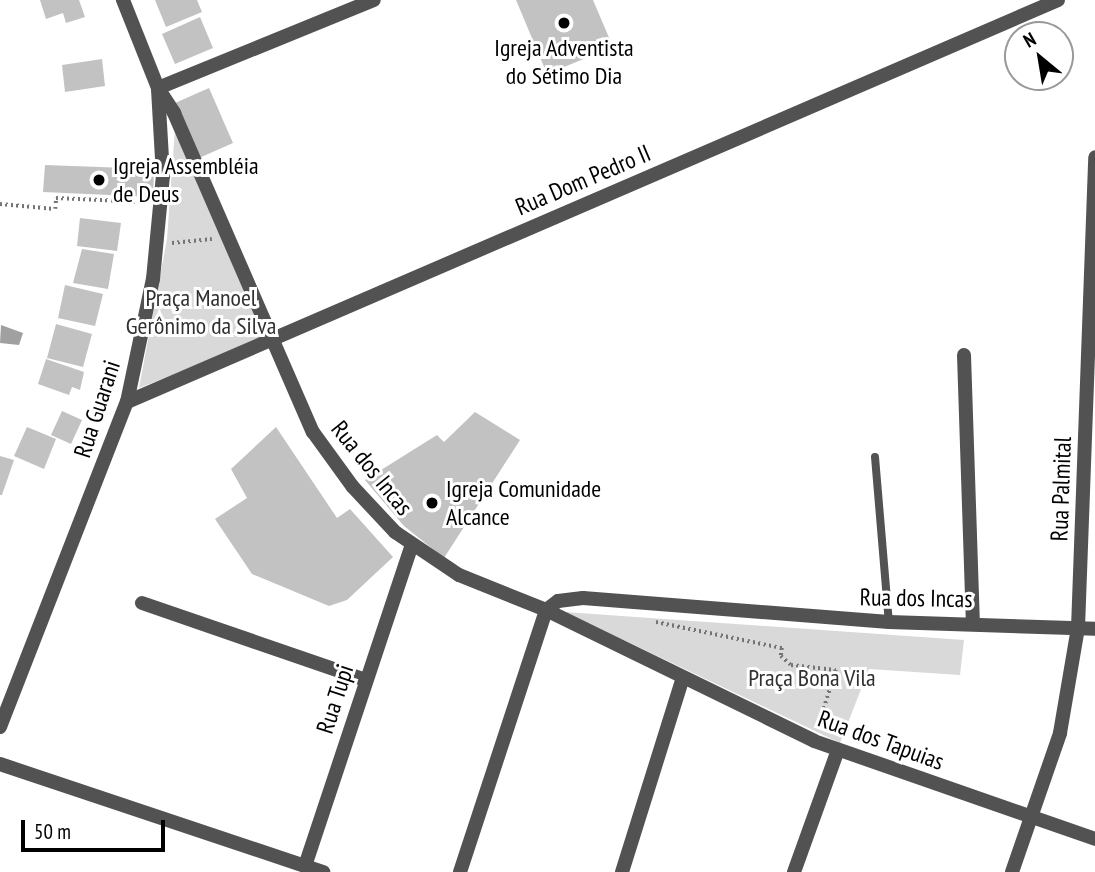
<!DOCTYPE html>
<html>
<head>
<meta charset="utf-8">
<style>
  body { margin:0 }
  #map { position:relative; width:1095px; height:872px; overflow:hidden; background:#fff; font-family:"PT Sans Narrow",sans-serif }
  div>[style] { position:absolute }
  .green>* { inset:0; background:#d9d9d9 }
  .water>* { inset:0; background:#a0a0a0 }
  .building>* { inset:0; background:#c2c2c2 }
  .path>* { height:3.5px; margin-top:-1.75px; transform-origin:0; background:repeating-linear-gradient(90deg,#747474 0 2px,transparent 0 5.5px) }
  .service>* { height:8px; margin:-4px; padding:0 4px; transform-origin:4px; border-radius:4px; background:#525252 }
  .minor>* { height:14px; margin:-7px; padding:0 7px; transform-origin:7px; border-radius:7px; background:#525252 }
  .tertiary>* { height:14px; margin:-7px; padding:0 7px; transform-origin:7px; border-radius:7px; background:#525252 }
  .dots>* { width:19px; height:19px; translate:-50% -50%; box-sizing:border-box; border:4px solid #fff; border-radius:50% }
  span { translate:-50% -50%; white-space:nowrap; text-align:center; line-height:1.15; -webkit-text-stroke:6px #fff; paint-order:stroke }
  .poi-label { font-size:24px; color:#000 }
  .left { translate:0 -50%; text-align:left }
  .street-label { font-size:24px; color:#000 }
  .park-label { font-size:24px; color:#303030 }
  .north { position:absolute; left:1004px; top:21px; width:70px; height:70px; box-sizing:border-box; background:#fff; border:2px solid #999; border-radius:50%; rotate:330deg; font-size:19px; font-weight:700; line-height:28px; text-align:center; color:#000 }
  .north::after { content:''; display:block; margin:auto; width:24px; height:32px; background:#000; clip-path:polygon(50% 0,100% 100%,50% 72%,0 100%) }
  .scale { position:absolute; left:21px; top:820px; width:144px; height:32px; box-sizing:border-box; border:4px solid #000; border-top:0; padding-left:9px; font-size:21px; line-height:24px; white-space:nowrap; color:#000; -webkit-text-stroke:5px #fff; paint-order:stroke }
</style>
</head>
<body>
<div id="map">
  <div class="green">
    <i style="clip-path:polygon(175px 129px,265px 339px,139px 388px,167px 239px)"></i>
    <i style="clip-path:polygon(565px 612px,964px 640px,960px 675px,869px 669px,840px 743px)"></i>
  </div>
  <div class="water">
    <i style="clip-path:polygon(1px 325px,23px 333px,19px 345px,0 343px)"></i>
  </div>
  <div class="building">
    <i style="clip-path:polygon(40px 0,79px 0,85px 17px,66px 23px,63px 13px,46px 19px)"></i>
    <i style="clip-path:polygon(155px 0,197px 0,202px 12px,166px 27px)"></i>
    <i style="clip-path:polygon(516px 0,593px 0,613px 47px,547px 74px)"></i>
    <i style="clip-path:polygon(200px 17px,213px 48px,175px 64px,162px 34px)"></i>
    <i style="clip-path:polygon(102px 59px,105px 86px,65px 92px,62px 65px)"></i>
    <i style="clip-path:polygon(209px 88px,233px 143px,199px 158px,175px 103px)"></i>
    <i style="clip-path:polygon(45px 165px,154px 169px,153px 197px,43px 192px)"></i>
    <i style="clip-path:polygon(80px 218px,121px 223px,117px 251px,77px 246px)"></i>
    <i style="clip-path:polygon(82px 249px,114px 254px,108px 289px,73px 283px)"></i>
    <i style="clip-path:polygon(65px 285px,103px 294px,95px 326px,58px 318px)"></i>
    <i style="clip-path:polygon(56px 324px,92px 334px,83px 367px,47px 358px)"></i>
    <i style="clip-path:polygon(46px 359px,84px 372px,80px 390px,72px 387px,69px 395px,38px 384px)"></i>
    <i style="clip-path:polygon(62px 411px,82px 420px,71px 444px,51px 435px)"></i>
    <i style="clip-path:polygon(475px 412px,520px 440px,444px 558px,404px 526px,365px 480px,437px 435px,444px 442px)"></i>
    <i style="clip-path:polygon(27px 427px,56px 439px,44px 469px,14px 456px)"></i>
    <i style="clip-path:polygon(276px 427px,337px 518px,350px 509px,393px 557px,347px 600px,329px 606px,252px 574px,215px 519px,247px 498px,231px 469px)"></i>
    <i style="clip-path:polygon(0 456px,14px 460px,2px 495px,0 495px)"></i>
  </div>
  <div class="path">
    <i style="left:0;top:204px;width:55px;rotate:5.2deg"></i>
    <i style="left:55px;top:209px;width:11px;rotate:-85deg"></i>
    <i style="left:56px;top:198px;width:89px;rotate:2.6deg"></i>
    <i style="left:172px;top:243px;width:40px;rotate:-5.7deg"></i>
    <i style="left:656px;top:622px;width:129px;rotate:11.7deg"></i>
    <i style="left:782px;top:648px;width:8px;rotate:97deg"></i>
    <i style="left:781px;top:656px;width:13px;rotate:42deg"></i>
    <i style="left:791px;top:665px;width:45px;rotate:6.3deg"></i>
    <i style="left:836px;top:670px;width:58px;rotate:107.2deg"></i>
  </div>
  <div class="service">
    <i style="left:875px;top:457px;width:166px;rotate:85.2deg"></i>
  </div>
  <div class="minor">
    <i style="left:158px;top:88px;width:30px;rotate:57deg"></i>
    <i style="left:174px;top:113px;width:348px;rotate:66.5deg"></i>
    <i style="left:313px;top:432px;width:68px;rotate:54deg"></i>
    <i style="left:353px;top:487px;width:62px;rotate:47deg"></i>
    <i style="left:395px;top:532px;width:77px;rotate:33.9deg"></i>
    <i style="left:459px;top:575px;width:94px;rotate:21.9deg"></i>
    <i style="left:546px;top:610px;width:15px;rotate:-37deg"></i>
    <i style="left:558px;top:601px;width:25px;rotate:-7deg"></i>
    <i style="left:583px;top:598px;width:307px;rotate:4.5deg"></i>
    <i style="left:889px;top:622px;width:206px;rotate:1.9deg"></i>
    <i style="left:964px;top:355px;width:267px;rotate:88.1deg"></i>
    <i style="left:127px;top:402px;width:1014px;rotate:-23.35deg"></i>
    <i style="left:142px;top:603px;width:237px;rotate:19deg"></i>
    <i style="left:305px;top:866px;width:336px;rotate:-71.6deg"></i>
    <i style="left:460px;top:872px;width:276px;rotate:-71.8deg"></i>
    <i style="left:546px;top:610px;width:298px;rotate:26deg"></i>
    <i style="left:814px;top:741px;width:298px;rotate:19.2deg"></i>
    <i style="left:622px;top:872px;width:201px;rotate:-72.6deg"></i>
    <i style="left:794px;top:872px;width:130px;rotate:-70.2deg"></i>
    <i style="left:1012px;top:872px;width:147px;rotate:-70.9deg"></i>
    <i style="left:1060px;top:733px;width:107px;rotate:-80.3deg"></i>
    <i style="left:1078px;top:628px;width:471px;rotate:-87.9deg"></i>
  </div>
  <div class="tertiary">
    <i style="left:158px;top:88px;width:233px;rotate:-22.2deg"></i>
    <i style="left:0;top:727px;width:349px;rotate:-68.7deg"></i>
    <i style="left:127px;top:402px;width:126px;rotate:-78.1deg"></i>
    <i style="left:153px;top:279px;width:103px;rotate:-84.5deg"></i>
    <i style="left:163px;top:176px;width:88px;rotate:-93.3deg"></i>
    <i style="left:158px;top:88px;width:95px;rotate:-111.7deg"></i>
    <i style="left:0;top:764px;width:341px;rotate:18.5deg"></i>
  </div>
  <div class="dots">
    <i style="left:564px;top:23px;background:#000"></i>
    <i style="left:99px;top:180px;background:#000"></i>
    <i style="left:432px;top:503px;background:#000"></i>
  </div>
  <div class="poi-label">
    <span style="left:564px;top:62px">Igreja Adventista<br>do Sétimo Dia</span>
    <span class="left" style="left:113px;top:180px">Igreja Assembléia<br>de Deus</span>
    <span class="left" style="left:446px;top:503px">Igreja Comunidade<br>Alcance</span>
  </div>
  <div class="street-label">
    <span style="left:583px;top:180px;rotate:-23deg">Rua Dom Pedro II</span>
    <span style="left:97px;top:409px;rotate:-72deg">Rua Guarani</span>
    <span style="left:372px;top:468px;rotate:51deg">Rua dos Incas</span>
    <span style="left:1061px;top:489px;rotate:-88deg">Rua Palmital</span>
    <span style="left:916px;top:598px;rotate:1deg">Rua dos Incas</span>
    <span style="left:335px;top:699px;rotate:-72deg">Rua Tupi</span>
    <span style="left:881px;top:740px;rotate:20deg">Rua dos Tapuias</span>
  </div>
  <div class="park-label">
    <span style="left:201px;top:312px">Praça Manoel<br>Gerônimo da Silva</span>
    <span style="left:812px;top:678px">Praça Bona Vila</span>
  </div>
  <div class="north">N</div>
  <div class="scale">50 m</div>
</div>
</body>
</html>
